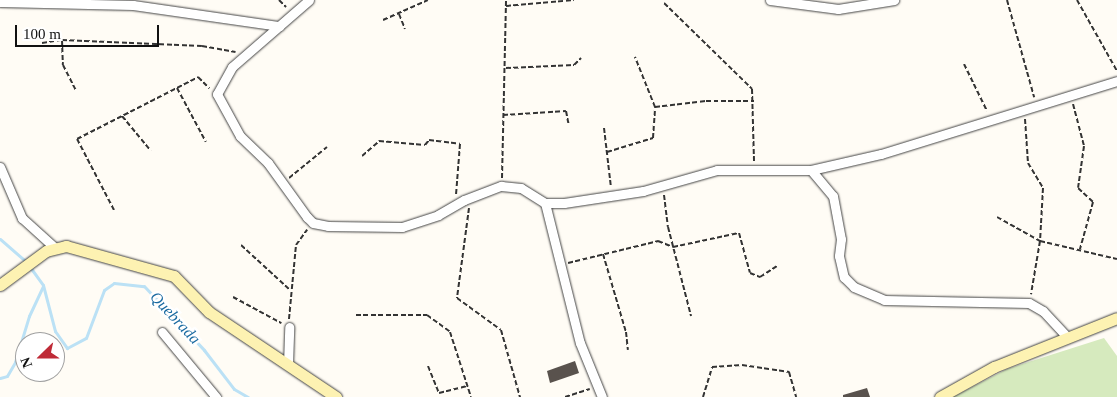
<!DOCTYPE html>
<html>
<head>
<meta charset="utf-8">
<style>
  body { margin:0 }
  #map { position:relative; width:1117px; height:397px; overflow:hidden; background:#fffcf5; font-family:"Times New Roman",serif }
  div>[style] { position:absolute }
  .green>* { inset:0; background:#d6eabe }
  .stream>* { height:3px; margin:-1.5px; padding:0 1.5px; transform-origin:1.5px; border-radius:1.5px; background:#bbe1f5 }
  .building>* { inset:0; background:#59524d }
  .path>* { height:2px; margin-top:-1px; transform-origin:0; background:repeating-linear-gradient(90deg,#333 0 5px,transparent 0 7.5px) }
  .roads { filter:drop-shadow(0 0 1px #444) drop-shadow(0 0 1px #444) }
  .street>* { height:9px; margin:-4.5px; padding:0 4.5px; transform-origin:4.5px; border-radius:4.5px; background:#fff }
  .secondary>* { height:11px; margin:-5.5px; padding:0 5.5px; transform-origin:5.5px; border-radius:5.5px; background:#fdf2b2 }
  span { translate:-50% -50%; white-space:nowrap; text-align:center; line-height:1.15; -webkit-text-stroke:5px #fff; paint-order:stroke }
  .water-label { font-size:16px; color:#1b6ba1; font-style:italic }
  .north { position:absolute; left:15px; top:332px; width:50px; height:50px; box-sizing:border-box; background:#fff; border:1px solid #a0a0a0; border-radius:50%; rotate:248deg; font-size:14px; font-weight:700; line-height:20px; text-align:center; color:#111 }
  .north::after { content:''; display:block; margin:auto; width:18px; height:22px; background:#bf2b37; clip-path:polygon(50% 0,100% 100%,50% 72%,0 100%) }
  .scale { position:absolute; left:15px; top:25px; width:144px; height:22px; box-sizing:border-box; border:2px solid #111; border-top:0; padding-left:6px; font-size:15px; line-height:18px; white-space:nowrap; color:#111; -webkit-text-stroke:4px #fff; paint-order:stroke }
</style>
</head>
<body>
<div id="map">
  <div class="green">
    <i style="clip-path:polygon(1104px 338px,1117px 356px,1117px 397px,953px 397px,1007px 369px)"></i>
  </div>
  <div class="stream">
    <i style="left:0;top:239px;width:35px;rotate:41deg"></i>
    <i style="left:30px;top:267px;width:22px;rotate:54deg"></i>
    <i style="left:43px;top:285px;width:48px;rotate:75.4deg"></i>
    <i style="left:55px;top:331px;width:21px;rotate:55deg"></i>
    <i style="left:67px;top:348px;width:21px;rotate:-28deg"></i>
    <i style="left:86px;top:338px;width:51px;rotate:-69.4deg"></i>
    <i style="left:104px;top:290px;width:12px;rotate:-35deg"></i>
    <i style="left:114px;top:283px;width:30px;rotate:6deg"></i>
    <i style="left:144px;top:286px;width:88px;rotate:46.8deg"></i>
    <i style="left:204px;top:350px;width:49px;rotate:52.4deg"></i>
    <i style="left:234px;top:389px;width:16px;rotate:30deg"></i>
    <i style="left:0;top:378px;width:7px;rotate:-16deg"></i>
    <i style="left:7px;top:376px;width:16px;rotate:-60deg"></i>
    <i style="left:15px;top:362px;width:48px;rotate:-73.1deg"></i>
    <i style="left:29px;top:316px;width:33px;rotate:-65deg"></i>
  </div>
  <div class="building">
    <i style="clip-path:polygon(575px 361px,579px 373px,550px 383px,547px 371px)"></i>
    <i style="clip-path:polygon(867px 388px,870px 397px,843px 397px,843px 395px)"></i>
  </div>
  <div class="path">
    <i style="left:279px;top:0;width:10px;rotate:45deg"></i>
    <i style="left:1007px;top:0;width:101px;rotate:74.4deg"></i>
    <i style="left:1077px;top:0;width:81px;rotate:60.6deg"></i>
    <i style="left:664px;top:3px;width:123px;rotate:44.3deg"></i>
    <i style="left:752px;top:89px;width:72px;rotate:88.4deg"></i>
    <i style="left:506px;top:6px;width:68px;rotate:-5deg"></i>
    <i style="left:399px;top:14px;width:16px;rotate:68deg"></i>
    <i style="left:383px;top:20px;width:49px;rotate:-24deg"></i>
    <i style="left:62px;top:40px;width:25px;rotate:88deg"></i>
    <i style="left:63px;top:65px;width:29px;rotate:63deg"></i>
    <i style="left:42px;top:43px;width:20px;rotate:-9deg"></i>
    <i style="left:62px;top:40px;width:140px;rotate:2.5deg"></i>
    <i style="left:202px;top:46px;width:34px;rotate:10deg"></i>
    <i style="left:964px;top:64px;width:52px;rotate:63.9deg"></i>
    <i style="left:506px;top:68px;width:68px;rotate:-2.5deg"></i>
    <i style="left:574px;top:65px;width:10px;rotate:-45deg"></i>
    <i style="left:177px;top:88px;width:61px;rotate:61.8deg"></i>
    <i style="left:1073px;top:104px;width:43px;rotate:75.3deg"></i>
    <i style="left:1084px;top:146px;width:42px;rotate:98.1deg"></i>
    <i style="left:1078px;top:188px;width:21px;rotate:43deg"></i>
    <i style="left:1093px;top:202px;width:49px;rotate:105.5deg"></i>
    <i style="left:655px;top:107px;width:51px;rotate:-6.7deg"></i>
    <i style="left:706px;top:101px;width:48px"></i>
    <i style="left:503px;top:115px;width:63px;rotate:-3.6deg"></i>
    <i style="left:566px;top:111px;width:15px;rotate:79deg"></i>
    <i style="left:122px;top:116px;width:45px;rotate:50.4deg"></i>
    <i style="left:1025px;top:119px;width:44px;rotate:86.1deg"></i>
    <i style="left:1028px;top:163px;width:29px;rotate:59deg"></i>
    <i style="left:1043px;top:188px;width:53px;rotate:93.2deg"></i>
    <i style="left:1040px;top:241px;width:54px;rotate:99.6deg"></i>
    <i style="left:604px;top:128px;width:60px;rotate:83.3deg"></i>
    <i style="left:607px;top:152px;width:48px;rotate:-16.9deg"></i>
    <i style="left:653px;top:138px;width:31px;rotate:-86deg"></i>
    <i style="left:655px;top:107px;width:54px;rotate:-111.8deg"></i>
    <i style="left:362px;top:156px;width:23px;rotate:-41deg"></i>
    <i style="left:379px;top:141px;width:46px;rotate:5deg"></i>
    <i style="left:425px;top:145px;width:6px;rotate:-51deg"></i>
    <i style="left:429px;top:140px;width:31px;rotate:7deg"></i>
    <i style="left:460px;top:144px;width:51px;rotate:94.5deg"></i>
    <i style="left:289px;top:178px;width:49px;rotate:-39.2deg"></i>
    <i style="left:502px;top:178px;width:178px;rotate:-88.7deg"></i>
    <i style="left:664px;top:195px;width:32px;rotate:83deg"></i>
    <i style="left:668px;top:227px;width:92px;rotate:75.5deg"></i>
    <i style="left:469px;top:208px;width:91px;rotate:97.6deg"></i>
    <i style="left:457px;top:298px;width:54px;rotate:36deg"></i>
    <i style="left:501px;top:330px;width:70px;rotate:74.2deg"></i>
    <i style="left:114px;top:210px;width:80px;rotate:-117.5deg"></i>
    <i style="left:77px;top:139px;width:136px;rotate:-27.1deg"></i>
    <i style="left:198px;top:77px;width:16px;rotate:45deg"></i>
    <i style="left:997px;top:217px;width:49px;rotate:29.2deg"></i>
    <i style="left:1040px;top:241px;width:79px;rotate:13.2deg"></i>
    <i style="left:241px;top:245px;width:67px;rotate:42.6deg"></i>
    <i style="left:603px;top:254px;width:81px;rotate:73.6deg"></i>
    <i style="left:626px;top:332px;width:18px;rotate:84deg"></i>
    <i style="left:568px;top:263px;width:93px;rotate:-13.7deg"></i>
    <i style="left:658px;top:241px;width:16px;rotate:22deg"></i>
    <i style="left:673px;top:247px;width:67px;rotate:-12deg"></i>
    <i style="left:739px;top:233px;width:41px;rotate:74.6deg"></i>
    <i style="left:750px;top:273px;width:11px;rotate:22deg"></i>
    <i style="left:760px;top:277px;width:20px;rotate:-33deg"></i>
    <i style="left:233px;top:297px;width:55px;rotate:28.4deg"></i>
    <i style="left:356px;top:315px;width:71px"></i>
    <i style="left:427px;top:315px;width:29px;rotate:36deg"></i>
    <i style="left:450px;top:332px;width:68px;rotate:72.1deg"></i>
    <i style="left:289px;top:319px;width:74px;rotate:-84.6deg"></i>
    <i style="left:296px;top:245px;width:19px;rotate:-54deg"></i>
    <i style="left:428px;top:366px;width:29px;rotate:68deg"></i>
    <i style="left:439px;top:393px;width:30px;rotate:-14deg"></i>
    <i style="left:565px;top:397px;width:26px;rotate:-18deg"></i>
    <i style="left:703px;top:397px;width:31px;rotate:-73deg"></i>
    <i style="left:712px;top:367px;width:30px;rotate:-4deg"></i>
    <i style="left:742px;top:365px;width:48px;rotate:8.5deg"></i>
    <i style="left:789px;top:372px;width:26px;rotate:74deg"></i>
  </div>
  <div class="roads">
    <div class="street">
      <i style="left:309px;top:0;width:102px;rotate:139deg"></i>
      <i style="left:232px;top:67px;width:31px;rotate:119deg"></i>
      <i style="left:217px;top:94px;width:48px;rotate:61.3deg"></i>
      <i style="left:240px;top:136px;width:39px;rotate:44deg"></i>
      <i style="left:268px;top:163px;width:67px;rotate:54.2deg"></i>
      <i style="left:307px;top:217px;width:8px;rotate:45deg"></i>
      <i style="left:313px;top:223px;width:15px;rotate:11deg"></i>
      <i style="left:328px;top:226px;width:74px;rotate:0.8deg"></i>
      <i style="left:402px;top:227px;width:38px;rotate:-18deg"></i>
      <i style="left:438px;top:215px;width:30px;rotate:-30deg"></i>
      <i style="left:464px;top:200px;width:40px;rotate:-21deg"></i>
      <i style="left:501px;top:186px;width:20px;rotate:6deg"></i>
      <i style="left:521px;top:188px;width:28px;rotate:32deg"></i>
      <i style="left:545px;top:203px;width:19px"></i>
      <i style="left:564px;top:203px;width:80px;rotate:-8.6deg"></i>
      <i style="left:643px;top:191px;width:77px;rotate:-15.8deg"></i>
      <i style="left:717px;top:170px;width:94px"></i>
      <i style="left:811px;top:170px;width:72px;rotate:-12.9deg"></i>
      <i style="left:881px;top:154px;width:247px;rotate:-17.2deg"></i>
      <i style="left:770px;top:0;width:69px;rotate:7.5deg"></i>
      <i style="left:838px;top:9px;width:57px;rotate:-9.1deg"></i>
      <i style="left:0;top:2px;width:133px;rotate:1.3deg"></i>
      <i style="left:133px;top:5px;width:148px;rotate:8.2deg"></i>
      <i style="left:0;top:167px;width:56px;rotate:66.7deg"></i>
      <i style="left:22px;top:218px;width:43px;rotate:42.2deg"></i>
      <i style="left:811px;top:170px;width:34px;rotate:50deg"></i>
      <i style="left:833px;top:196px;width:44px;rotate:79.5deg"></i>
      <i style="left:841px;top:239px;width:17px;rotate:97deg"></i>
      <i style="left:839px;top:256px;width:22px;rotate:77deg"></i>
      <i style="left:844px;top:277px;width:14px;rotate:45deg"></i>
      <i style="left:854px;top:287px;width:33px;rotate:23deg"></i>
      <i style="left:884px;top:300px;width:145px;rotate:1.2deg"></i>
      <i style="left:1029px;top:303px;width:16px;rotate:30deg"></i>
      <i style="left:1043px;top:311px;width:35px;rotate:47deg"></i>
      <i style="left:545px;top:203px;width:144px;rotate:76deg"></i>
      <i style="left:580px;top:343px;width:58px;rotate:67.8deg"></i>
      <i style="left:162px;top:332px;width:85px;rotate:50.3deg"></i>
      <i style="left:288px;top:364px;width:37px;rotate:-88deg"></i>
    </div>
    <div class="secondary">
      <i style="left:0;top:285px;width:57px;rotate:-36.5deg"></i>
      <i style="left:46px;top:251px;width:21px;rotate:-14deg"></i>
      <i style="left:66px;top:246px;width:112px;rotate:15.5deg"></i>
      <i style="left:174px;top:276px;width:50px;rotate:45.8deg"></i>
      <i style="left:209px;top:312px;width:153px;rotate:33.8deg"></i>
      <i style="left:940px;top:397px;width:62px;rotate:-29.1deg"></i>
      <i style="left:994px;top:367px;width:132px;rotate:-21.7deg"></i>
    </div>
  </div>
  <div class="water-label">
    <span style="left:175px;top:318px;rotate:47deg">Quebrada</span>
  </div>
  <div class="north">N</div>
  <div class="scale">100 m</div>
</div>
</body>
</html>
